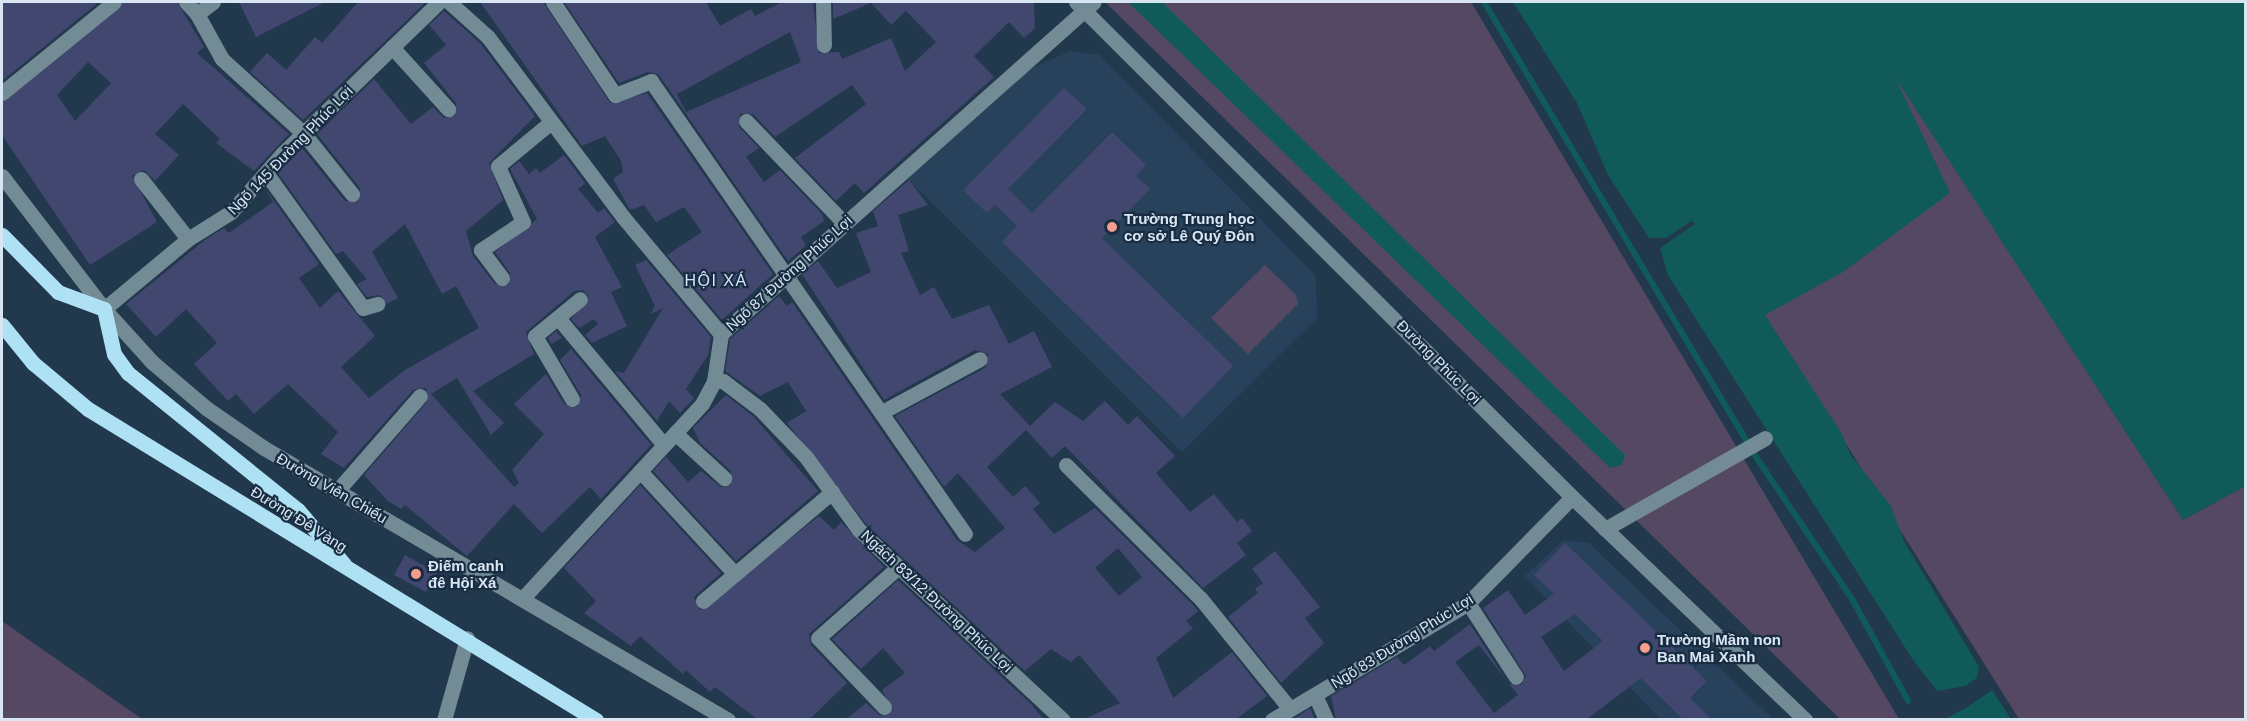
<!DOCTYPE html>
<html>
<head>
<meta charset="utf-8">
<style>
  body { margin:0 }
  #map { position:relative; width:2247px; height:721px; overflow:hidden; background:#22384d; font-family:Helvetica,sans-serif }
  div>[style] { position:absolute }
  .built>* { inset:0; background:#28425c }
  .green>* { inset:0; background:#554863 }
  .water>* { inset:0; background:#105b5a }
  .stream>* { height:6px; margin:-3px; padding:0 3px; transform-origin:3px; border-radius:3px; background:#105b5a }
  .building>* { inset:0; background:#424770 }
  .minor>* { height:15px; margin:-7.5px; padding:0 7.5px; transform-origin:7.5px; border-radius:7.5px; background:#738b94 }
  .major>* { height:15px; margin:-7.5px; padding:0 7.5px; transform-origin:7.5px; border-radius:7.5px; background:#aee1f3 }
  .dots>* { width:16px; height:16px; translate:-50% -50%; box-sizing:border-box; border:3px solid #192d42; border-radius:50% }
  span { translate:-50% -50%; white-space:nowrap; text-align:center; line-height:1.15; -webkit-text-stroke:4.5px #192d42; paint-order:stroke }
  .street-label { font-size:15px; color:#d8e5f3 }
  .poi-label { font-size:15px; color:#d8e5f3; font-weight:700 }
  .left { translate:0 -50%; text-align:left }
  .neighbourhood-label { font-size:16px; color:#d1e6fc; letter-spacing:1.5px }
  .frame { position:absolute; inset:0; border:3px solid #d8e5f3; pointer-events:none }
</style>
</head>
<body>
<div id="map">
  <div class="built">
    <i style="clip-path:polygon(1071px 51px,1100px 55px,1316px 276px,1317px 318px,1182px 452px,907px 178px,1031px 68px)"></i>
    <i style="clip-path:polygon(1563px 540px,1589px 543px,1773px 719px,1660px 719px,1525px 576px)"></i>
  </div>
  <div class="green">
    <i style="clip-path:polygon(1105px 2px,1471px 2px,1899px 719px,1840px 719px)"></i>
    <i style="clip-path:polygon(1893px 73px,2183px 520px,2245px 486px,2245px 719px,2019px 719px,1765px 315px)"></i>
    <i style="clip-path:polygon(1265px 265px,1296px 295px,1298px 304px,1248px 354px,1211px 318px)"></i>
    <i style="clip-path:polygon(2px 621px,142px 719px,2px 719px)"></i>
  </div>
  <div class="water">
    <i style="clip-path:polygon(1128px 2px,1162px 2px,1625px 455px,1622px 465px,1610px 468px)"></i>
    <i style="clip-path:polygon(1513px 2px,2245px 2px,2245px 486px,2183px 520px,1896px 79px,1950px 193px,1843px 272px,1765px 315px,1842px 434px,1850px 454px,1891px 506px,1904px 541px,1979px 667px,1977px 678px,1965px 686px,1937px 691px,1913px 660px,1668px 275px,1660px 248px,1695px 224px,1692px 221px,1666px 238px,1649px 238px,1608px 175px,1577px 103px)"></i>
    <i style="clip-path:polygon(1992px 690px,2011px 719px,1945px 719px,1966px 708px)"></i>
  </div>
  <div class="stream">
    <i style="left:1484px;top:2px;width:534px;rotate:59.11deg"></i>
    <i style="left:1758px;top:460px;width:168px;rotate:55.9deg"></i>
    <i style="left:1852px;top:599px;width:116px;rotate:61.2deg"></i>
  </div>
  <div class="building">
    <i style="clip-path:polygon(2px 2px,99px 2px,2px 81px)"></i>
    <i style="clip-path:polygon(evenodd,124px 2px,177px 2px,204px 47px,197px 53px,289px 134px,254px 171px,216px 143px,220px 139px,183px 104px,155px 134px,179px 155px,155px 181px,144px 170px,132px 176px,157px 222px,90px 265px,2px 135px,2px 102px,124px 2px,88px 62px,111px 83px,75px 121px,57px 95px,88px 62px)"></i>
    <i style="clip-path:polygon(239px 2px,325px 2px,256px 37px)"></i>
    <i style="clip-path:polygon(358px 2px,426px 2px,303px 120px,250px 72px,267px 53px,286px 70px,315px 37px,322px 43px)"></i>
    <i style="clip-path:polygon(480px 2px,543px 2px,610px 103px,647px 93px,773px 274px,722px 320px,667px 255px,702px 232px,684px 207px,656px 222px,644px 205px,630px 210px,613px 179px,623px 172px,621px 161px,605px 136px,582px 146px)"></i>
    <i style="clip-path:polygon(evenodd,564px 2px,706px 2px,720px 26px,751px 9px,755px 16px,782px 2px,813px 2px,819px 53px,839px 52px,842px 59px,891px 38px,905px 71px,936px 42px,906px 11px,891px 25px,871px 3px,833px 19px,833px 2px,1034px 2px,1035px 28px,1024px 38px,1009px 22px,974px 56px,994px 77px,864px 193px,855px 183px,836px 201px,795px 158px,866px 104px,852px 85px,775px 137px,753px 114px,740px 114px,739px 127px,759px 148px,746px 157px,764px 182px,780px 170px,822px 214px,824px 221px,801px 237px,806px 245px,788px 261px,659px 75px,648px 72px,619px 83px,564px 2px,790px 32px,801px 62px,686px 112px,677px 94px,790px 32px)"></i>
    <i style="clip-path:polygon(444px 11px,480px 43px,535px 116px,489px 163px,503px 200px,466px 231px,473px 256px,495px 284px,508px 285px,510px 273px,495px 252px,537px 219px,510px 169px,519px 161px,529px 174px,536px 168px,540px 173px,564px 155px,585px 183px,578px 189px,598px 213px,604px 208px,615px 222px,595px 237px,622px 287px,611px 292px,627px 326px,592px 343px,585px 335px,598px 324px,594px 319px,579px 328px,571px 319px,589px 297px,583px 290px,574px 291px,526px 332px,534px 354px,473px 391px,504px 423px,491px 435px,457px 378px,431px 394px,514px 487px,519px 483px,512px 470px,544px 434px,514px 404px,546px 374px,564px 404px,577px 407px,581px 395px,560px 360px,571px 349px,651px 445px,601px 499px,590px 487px,542px 533px,514px 504px,467px 556px,405px 505px,401px 509px,388px 501px,364px 475px,427px 402px,426px 388px,413px 390px,344px 468px,321px 454px,338px 432px,288px 384px,254px 414px,236px 394px,228px 401px,194px 364px,217px 343px,186px 309px,156px 337px,126px 304px,205px 240px,224px 228px,229px 233px,273px 202px,265px 188px,319px 264px,299px 278px,320px 308px,338px 291px,375px 336px,341px 367px,369px 398px,405px 370px,479px 328px,456px 286px,442px 294px,405px 224px,372px 252px,398px 298px,386px 304px,380px 295px,367px 297px,357px 284px,367px 279px,343px 251px,336px 254px,278px 173px,302px 148px,345px 201px,358px 201px,360px 188px,317px 134px,374px 79px,411px 124px,433px 107px,444px 118px,455px 116px,456px 103px,424px 63px,446px 45px,429px 25px)"></i>
    <i style="clip-path:polygon(1064px 88px,1087px 109px,1008px 189px,1032px 213px,1112px 132px,1146px 165px,1136px 176px,1150px 189px,1102px 238px,1233px 366px,1183px 418px,1002px 242px,1017px 226px,995px 205px,987px 213px,963px 190px)"></i>
    <i style="clip-path:polygon(evenodd,909px 180px,928px 205px,898px 215px,909px 251px,901px 253px,920px 295px,934px 287px,952px 319px,989px 305px,1009px 344px,1034px 331px,1052px 367px,1000px 394px,1030px 426px,1055px 402px,1083px 421px,1105px 401px,1128px 425px,1137px 416px,1175px 456px,1156px 473px,1190px 512px,1214px 494px,1237px 522px,1242px 518px,1252px 531px,1237px 543px,1246px 555px,1203px 588px,1065px 446px,1052px 458px,1026px 430px,987px 467px,1013px 497px,1025px 486px,1040px 503px,1033px 509px,1054px 534px,1095px 508px,1194px 606px,1198px 611px,1186px 621px,1193px 628px,1156px 658px,1173px 698px,1232px 652px,1267px 696px,1235px 720px,1082px 720px,1120px 703px,1079px 655px,1071px 662px,1051px 649px,1025px 671px,866px 524px,787px 423px,806px 411px,788px 382px,760px 396px,725px 371px,730px 339px,779px 296px,787px 306px,792px 302px,957px 540px,975px 552px,1005px 528px,958px 473px,944px 487px,895px 416px,985px 368px,988px 354px,975px 350px,884px 400px,802px 274px,818px 261px,837px 288px,871px 272px,856px 233px,878px 226px,873px 211px,909px 180px,1118px 548px,1142px 577px,1119px 596px,1095px 568px,1118px 548px)"></i>
    <i style="clip-path:polygon(646px 260px,711px 337px,708px 355px,686px 389px,694px 398px,680px 413px,669px 401px,657px 421px,615px 371px,624px 373px,663px 308px,651px 314px,655px 306px,635px 265px)"></i>
    <i style="clip-path:polygon(556px 331px,562px 338px,551px 344px,548px 338px)"></i>
    <i style="clip-path:polygon(726px 395px,753px 416px,818px 491px,736px 561px,653px 471px,666px 457px,688px 482px,701px 471px,721px 487px,731px 485px,731px 471px,700px 443px,693px 428px)"></i>
    <i style="clip-path:polygon(640px 485px,721px 573px,694px 597px,700px 610px,819px 516px,834px 530px,841px 522px,884px 567px,809px 634px,811px 645px,847px 683px,809px 720px,758px 720px,715px 687px,710px 692px,686px 670px,683px 674px,640px 636px,631px 646px,584px 613px,596px 601px,564px 568px)"></i>
    <i style="clip-path:polygon(evenodd,1565px 543px,1707px 681px,1690px 698px,1712px 720px,1684px 720px,1641px 678px,1586px 720px,1336px 720px,1331px 696px,1397px 657px,1404px 665px,1430px 646px,1434px 651px,1470px 624px,1506px 680px,1479px 645px,1455px 662px,1494px 713px,1518px 695px,1509px 684px,1521px 685px,1526px 676px,1483px 608px,1508px 590px,1525px 615px,1554px 594px,1534px 575px,1565px 543px,1575px 614px,1603px 641px,1564px 671px,1541px 637px,1575px 614px)"></i>
    <i style="clip-path:polygon(1275px 551px,1320px 607px,1305px 618px,1324px 643px,1281px 683px,1228px 617px,1258px 593px,1255px 589px,1263px 583px,1252px 569px)"></i>
    <i style="clip-path:polygon(405px 555px,437px 573px,426px 592px,394px 575px)"></i>
    <i style="clip-path:polygon(898px 580px,1032px 705px,1044px 720px,845px 720px,866px 703px,881px 716px,893px 710px,882px 690px,905px 673px,883px 648px,861px 669px,832px 639px)"></i>
    <i style="clip-path:polygon(1310px 708px,1315px 720px,1292px 720px)"></i>
  </div>
  <div class="minor">
    <i style="left:186px;top:2px;width:16px;rotate:47deg"></i>
    <i style="left:213px;top:2px;width:20px;rotate:143deg"></i>
    <i style="left:197px;top:14px;width:51px;rotate:60.9deg"></i>
    <i style="left:222px;top:59px;width:111px;rotate:42.4deg"></i>
    <i style="left:304px;top:134px;width:77px;rotate:51.3deg"></i>
    <i style="left:449px;top:2px;width:52px;rotate:41.9deg"></i>
    <i style="left:488px;top:37px;width:225px;rotate:53.1deg"></i>
    <i style="left:623px;top:217px;width:153px;rotate:50.1deg"></i>
    <i style="left:553px;top:2px;width:112px;rotate:56.3deg"></i>
    <i style="left:615px;top:95px;width:39px;rotate:-21deg"></i>
    <i style="left:651px;top:81px;width:551px;rotate:55.27deg"></i>
    <i style="left:823px;top:2px;width:43px;rotate:88.7deg"></i>
    <i style="left:1076px;top:2px;width:701px;rotate:44.94deg"></i>
    <i style="left:1572px;top:497px;width:323px;rotate:43.7deg"></i>
    <i style="left:392px;top:47px;width:84px;rotate:47.9deg"></i>
    <i style="left:2px;top:93px;width:144px;rotate:-39.1deg"></i>
    <i style="left:746px;top:121px;width:141px;rotate:46.1deg"></i>
    <i style="left:266px;top:173px;width:166px;rotate:54.3deg"></i>
    <i style="left:363px;top:308px;width:15px;rotate:-16deg"></i>
    <i style="left:2px;top:176px;width:168px;rotate:52.5deg"></i>
    <i style="left:104px;top:309px;width:72px;rotate:47.8deg"></i>
    <i style="left:152px;top:362px;width:71px;rotate:40.4deg"></i>
    <i style="left:206px;top:408px;width:70px;rotate:34.6deg"></i>
    <i style="left:264px;top:448px;width:538px;rotate:30.38deg"></i>
    <i style="left:141px;top:179px;width:76px;rotate:51.9deg"></i>
    <i style="left:502px;top:278px;width:35px;rotate:-127deg"></i>
    <i style="left:481px;top:250px;width:50px;rotate:-33.7deg"></i>
    <i style="left:523px;top:222px;width:61px;rotate:-114.1deg"></i>
    <i style="left:498px;top:166px;width:69px;rotate:-39.7deg"></i>
    <i style="left:104px;top:309px;width:109px;rotate:-39.8deg"></i>
    <i style="left:188px;top:239px;width:51px;rotate:-32.1deg"></i>
    <i style="left:231px;top:212px;width:77px;rotate:-48.7deg"></i>
    <i style="left:282px;top:154px;width:219px;rotate:-44.1deg"></i>
    <i style="left:559px;top:319px;width:164px;rotate:50.2deg"></i>
    <i style="left:714px;top:381px;width:9px"></i>
    <i style="left:723px;top:381px;width:46px;rotate:37.1deg"></i>
    <i style="left:760px;top:409px;width:66px;rotate:46.2deg"></i>
    <i style="left:806px;top:457px;width:90px;rotate:54deg"></i>
    <i style="left:859px;top:530px;width:279px;rotate:43deg"></i>
    <i style="left:572px;top:399px;width:73px;rotate:-120.4deg"></i>
    <i style="left:535px;top:336px;width:58px;rotate:-39.4deg"></i>
    <i style="left:882px;top:412px;width:111px;rotate:-28.4deg"></i>
    <i style="left:675px;top:433px;width:67px;rotate:42.6deg"></i>
    <i style="left:1066px;top:465px;width:190px;rotate:44.8deg"></i>
    <i style="left:1201px;top:599px;width:141px;rotate:51deg"></i>
    <i style="left:640px;top:471px;width:140px;rotate:47.3deg"></i>
    <i style="left:337px;top:491px;width:126px;rotate:-48.9deg"></i>
    <i style="left:1605px;top:529px;width:184px;rotate:-29.6deg"></i>
    <i style="left:522px;top:599px;width:265px;rotate:-47.3deg"></i>
    <i style="left:702px;top:404px;width:26px;rotate:-62deg"></i>
    <i style="left:714px;top:381px;width:48px;rotate:-81.5deg"></i>
    <i style="left:721px;top:334px;width:499px;rotate:-41.7deg"></i>
    <i style="left:703px;top:601px;width:169px;rotate:-40.2deg"></i>
    <i style="left:1468px;top:603px;width:88px;rotate:57deg"></i>
    <i style="left:1315px;top:695px;width:27px;rotate:66deg"></i>
    <i style="left:884px;top:707px;width:95px;rotate:-133.7deg"></i>
    <i style="left:818px;top:638px;width:106px;rotate:-41.5deg"></i>
    <i style="left:444px;top:720px;width:85px;rotate:-74.3deg"></i>
    <i style="left:1272px;top:720px;width:228px;rotate:-30.8deg"></i>
    <i style="left:1468px;top:603px;width:148px;rotate:-45.5deg"></i>
  </div>
  <div class="major">
    <i style="left:2px;top:235px;width:80px;rotate:45.5deg"></i>
    <i style="left:58px;top:292px;width:49px;rotate:20.3deg"></i>
    <i style="left:104px;top:309px;width:46px;rotate:77.5deg"></i>
    <i style="left:114px;top:354px;width:24px;rotate:54deg"></i>
    <i style="left:128px;top:373px;width:218px;rotate:38.9deg"></i>
    <i style="left:298px;top:510px;width:71px;rotate:49.6deg"></i>
    <i style="left:2px;top:325px;width:49px;rotate:50.8deg"></i>
    <i style="left:33px;top:363px;width:72px;rotate:39.9deg"></i>
    <i style="left:88px;top:409px;width:596px;rotate:31.48deg"></i>
  </div>
  <div class="dots">
    <i style="left:1112px;top:227px;background:#f59d8f"></i>
    <i style="left:416px;top:574px;background:#f59d8f"></i>
    <i style="left:1645px;top:648px;background:#f59d8f"></i>
  </div>
  <div class="street-label">
    <span style="left:290px;top:150px;rotate:-46deg">Ngõ 145 Đường Phúc Lợi</span>
    <span style="left:789px;top:273px;rotate:-42deg">Ngõ 87 Đường Phúc Lợi</span>
    <span style="left:1439px;top:362px;rotate:45deg">Đường Phúc Lợi</span>
    <span style="left:332px;top:488px;rotate:30deg">Đường Viên Chiếu</span>
    <span style="left:299px;top:519px;rotate:32deg">Đường Đê Vàng</span>
    <span style="left:937px;top:601px;rotate:43deg">Ngách 83/12 Đường Phúc Lợi</span>
    <span style="left:1402px;top:641px;rotate:-32deg">Ngõ 83 Đường Phúc Lợi</span>
  </div>
  <div class="poi-label">
    <span class="left" style="left:1124px;top:227px">Trường Trung học<br>cơ sở Lê Quý Đôn</span>
    <span class="left" style="left:428px;top:574px">Điếm canh<br>đê Hội Xá</span>
    <span class="left" style="left:1657px;top:648px">Trường Mầm non<br>Ban Mai Xanh</span>
  </div>
  <div class="neighbourhood-label">
    <span style="left:716px;top:281px">HỘI XÁ</span>
  </div>
  <div class="frame"></div>
</div>
</body>
</html>
